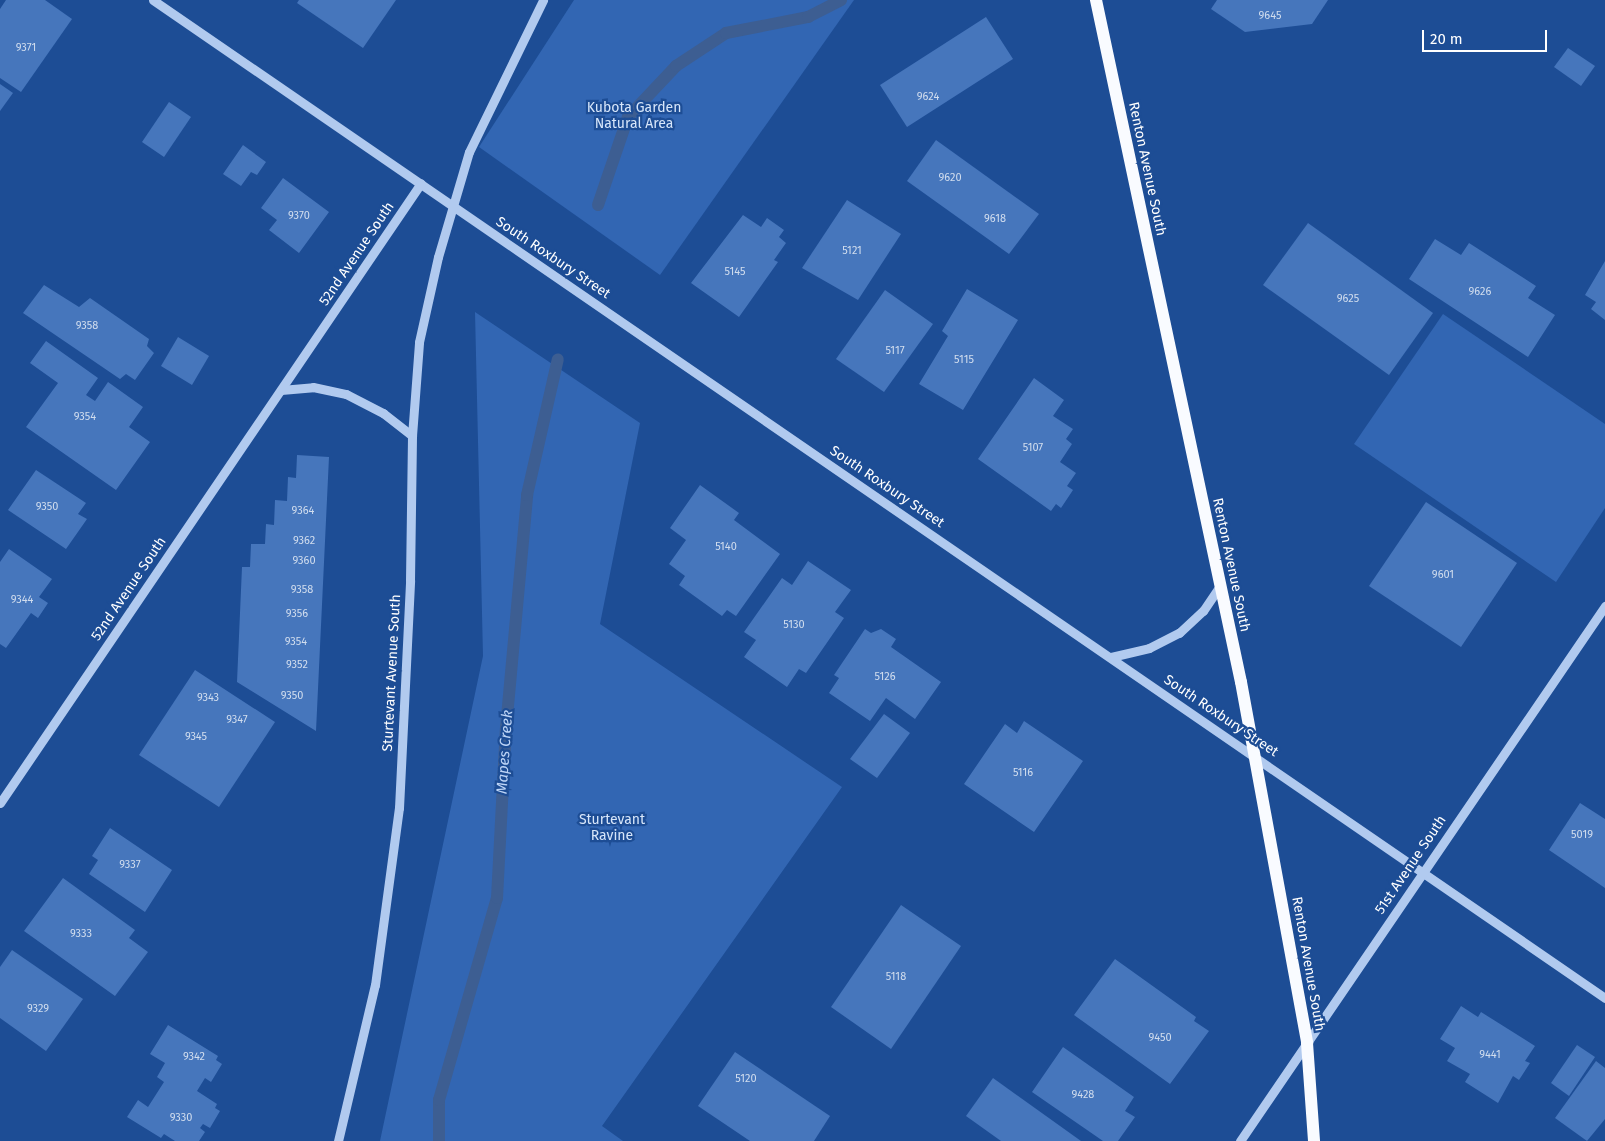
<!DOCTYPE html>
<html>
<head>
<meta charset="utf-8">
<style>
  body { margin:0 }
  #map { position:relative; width:1605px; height:1141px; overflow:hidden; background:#1d4d95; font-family:"Fira Sans",sans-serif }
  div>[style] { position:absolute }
  .green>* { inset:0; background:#3266b3 }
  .stream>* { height:12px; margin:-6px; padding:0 6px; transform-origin:6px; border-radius:6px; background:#3d5e92 }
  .building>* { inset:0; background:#4676bc }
  .minor>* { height:9px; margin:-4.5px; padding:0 4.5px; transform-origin:4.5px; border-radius:4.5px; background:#b1caef }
  .major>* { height:12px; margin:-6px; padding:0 6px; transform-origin:6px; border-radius:6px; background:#f9fbff }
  span { translate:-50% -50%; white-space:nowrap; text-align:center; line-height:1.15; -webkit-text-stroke:4.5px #1d4d95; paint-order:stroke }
  .number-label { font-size:11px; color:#d1ddee }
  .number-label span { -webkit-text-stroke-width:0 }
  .park-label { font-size:14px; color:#d7e6fa }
  .street-label { font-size:14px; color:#fff }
  .water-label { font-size:15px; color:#bdd4f6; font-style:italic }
  .scale { position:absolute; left:1422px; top:30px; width:125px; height:22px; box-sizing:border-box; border:2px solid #fff; border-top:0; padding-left:6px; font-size:15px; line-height:18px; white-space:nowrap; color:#fff; -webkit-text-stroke:4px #1d4d95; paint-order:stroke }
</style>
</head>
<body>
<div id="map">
  <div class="green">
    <i style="clip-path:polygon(574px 0,854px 0,660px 275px,479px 147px)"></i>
    <i style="clip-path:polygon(475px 312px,640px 423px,600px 624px,842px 787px,602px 1126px,623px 1141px,380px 1141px,483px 656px)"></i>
    <i style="clip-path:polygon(1443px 314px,1605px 424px,1605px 508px,1556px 582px,1354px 444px)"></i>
  </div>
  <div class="stream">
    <i style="left:598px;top:205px;width:93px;rotate:-71.2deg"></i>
    <i style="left:628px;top:117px;width:70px;rotate:-46.7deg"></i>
    <i style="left:676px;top:66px;width:60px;rotate:-33.4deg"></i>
    <i style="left:726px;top:33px;width:84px;rotate:-11deg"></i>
    <i style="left:808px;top:17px;width:37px;rotate:-27deg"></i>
    <i style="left:439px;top:1141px;width:41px;rotate:-90deg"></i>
    <i style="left:439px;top:1100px;width:210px;rotate:-74deg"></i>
    <i style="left:497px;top:898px;width:170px;rotate:-87deg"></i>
    <i style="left:506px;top:728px;width:234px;rotate:-84.8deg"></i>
    <i style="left:527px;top:495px;width:139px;rotate:-77.2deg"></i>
  </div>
  <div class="building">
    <i style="clip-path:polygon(6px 0,45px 0,72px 19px,21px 92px,0 78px,0 9px)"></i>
    <i style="clip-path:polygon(299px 0,396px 0,363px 48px,297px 3px)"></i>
    <i style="clip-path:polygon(1217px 0,1328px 0,1312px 24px,1245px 32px,1211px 9px)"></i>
    <i style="clip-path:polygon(986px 17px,1013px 59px,907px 127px,880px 85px)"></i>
    <i style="clip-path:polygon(1568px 48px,1595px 66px,1581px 86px,1554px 67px)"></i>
    <i style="clip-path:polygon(0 84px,13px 93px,0 111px)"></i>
    <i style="clip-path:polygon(169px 102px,191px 117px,164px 157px,142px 142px)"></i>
    <i style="clip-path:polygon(936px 140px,1039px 214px,1009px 254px,907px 181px)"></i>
    <i style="clip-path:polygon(243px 145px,266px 162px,257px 175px,251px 172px,241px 186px,223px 174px)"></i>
    <i style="clip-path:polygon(283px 178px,329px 212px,299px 253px,269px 230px,277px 220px,261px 208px)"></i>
    <i style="clip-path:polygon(847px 200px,901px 234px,858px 300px,802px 268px)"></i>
    <i style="clip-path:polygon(743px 215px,761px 227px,767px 218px,784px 230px,779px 237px,786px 243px,774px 260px,778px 262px,739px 317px,691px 283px)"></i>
    <i style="clip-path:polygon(1308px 223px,1433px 313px,1389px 375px,1263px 285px)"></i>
    <i style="clip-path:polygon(1435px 239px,1461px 255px,1469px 243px,1536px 286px,1528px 298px,1555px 315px,1528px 357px,1409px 279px)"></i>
    <i style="clip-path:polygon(1605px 261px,1605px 320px,1591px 309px,1596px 302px,1585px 295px)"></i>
    <i style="clip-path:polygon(44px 285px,79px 307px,90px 298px,149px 339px,147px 346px,154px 353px,135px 380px,126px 374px,120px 379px,23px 313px)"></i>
    <i style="clip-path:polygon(967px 289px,1018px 320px,963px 410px,919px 384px,948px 336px,942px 331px)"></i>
    <i style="clip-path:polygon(885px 290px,933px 324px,884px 392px,836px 359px)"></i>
    <i style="clip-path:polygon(178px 337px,209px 356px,192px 385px,161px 366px)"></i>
    <i style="clip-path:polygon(46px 341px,98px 378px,86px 395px,95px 401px,108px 382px,143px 407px,129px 427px,150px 442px,116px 490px,26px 427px,58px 383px,30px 363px)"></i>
    <i style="clip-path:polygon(1034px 378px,1064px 400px,1053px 416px,1073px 429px,1066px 439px,1072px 444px,1060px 462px,1076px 473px,1067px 486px,1073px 490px,1061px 508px,1056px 504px,1051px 511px,978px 459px)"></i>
    <i style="clip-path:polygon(297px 455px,329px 457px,316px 731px,237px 682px,242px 567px,250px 567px,251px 544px,265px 544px,266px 524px,274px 525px,275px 500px,287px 501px,288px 477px,296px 478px)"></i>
    <i style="clip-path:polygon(36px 470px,86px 503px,78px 514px,87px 519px,66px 549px,8px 510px)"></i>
    <i style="clip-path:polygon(700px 485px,739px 513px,734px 520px,780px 554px,736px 616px,727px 610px,722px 616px,679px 585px,685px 576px,669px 564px,686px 540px,670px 528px)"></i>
    <i style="clip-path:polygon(1426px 502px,1517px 563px,1461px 647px,1369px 586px)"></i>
    <i style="clip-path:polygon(9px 549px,52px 579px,39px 597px,48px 603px,38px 618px,31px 613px,6px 648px,0 644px,0 562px)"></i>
    <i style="clip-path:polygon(808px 561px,851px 590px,835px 612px,844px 618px,806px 673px,799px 669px,787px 687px,744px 657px,756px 640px,744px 632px,782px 578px,792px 585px)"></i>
    <i style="clip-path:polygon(865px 629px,871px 633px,881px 629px,896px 639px,891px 647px,941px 682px,915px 719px,886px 698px,870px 721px,829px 693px,839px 678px,834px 675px)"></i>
    <i style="clip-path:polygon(195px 670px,275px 722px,219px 807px,139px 755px)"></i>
    <i style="clip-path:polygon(884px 714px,910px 733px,877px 778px,850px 759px)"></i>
    <i style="clip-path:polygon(1024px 721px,1083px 761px,1034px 832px,964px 784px,1005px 724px,1017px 733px)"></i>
    <i style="clip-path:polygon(1580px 803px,1605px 819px,1605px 888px,1549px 850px)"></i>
    <i style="clip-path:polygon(110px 828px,172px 870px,145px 912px,89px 874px,98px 860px,92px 856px)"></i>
    <i style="clip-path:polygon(63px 878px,135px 930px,129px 938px,148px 952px,115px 996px,24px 931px)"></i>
    <i style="clip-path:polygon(901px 905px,961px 946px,891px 1049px,831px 1007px)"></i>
    <i style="clip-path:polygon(12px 950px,83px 999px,46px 1051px,0 1018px,0 967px)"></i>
    <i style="clip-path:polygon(1115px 959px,1196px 1017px,1194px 1021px,1209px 1031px,1170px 1084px,1074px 1015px)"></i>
    <i style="clip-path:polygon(1461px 1006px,1478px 1017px,1481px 1012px,1535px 1046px,1525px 1061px,1530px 1063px,1519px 1080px,1513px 1076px,1498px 1103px,1465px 1082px,1470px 1074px,1447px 1061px,1455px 1048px,1440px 1039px)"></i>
    <i style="clip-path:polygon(168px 1025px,218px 1056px,216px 1060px,222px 1064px,211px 1082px,205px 1078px,197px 1091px,217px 1104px,215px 1108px,220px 1111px,210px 1128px,203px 1124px,200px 1128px,205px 1132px,199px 1141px,175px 1141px,164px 1134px,161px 1138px,127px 1117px,138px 1100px,148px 1107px,164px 1082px,157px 1077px,165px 1063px,150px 1054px)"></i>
    <i style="clip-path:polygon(1577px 1045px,1595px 1057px,1569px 1096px,1551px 1083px)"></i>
    <i style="clip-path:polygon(1063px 1047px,1134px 1097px,1125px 1111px,1135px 1117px,1118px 1141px,1103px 1141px,1032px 1092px)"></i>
    <i style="clip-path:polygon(735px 1052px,830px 1116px,814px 1141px,750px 1141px,698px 1106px)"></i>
    <i style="clip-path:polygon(1596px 1061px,1605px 1068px,1605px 1119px,1587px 1141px,1555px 1118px)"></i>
    <i style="clip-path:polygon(993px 1078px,1081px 1141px,1001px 1141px,966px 1116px)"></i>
  </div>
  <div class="minor">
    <i style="left:153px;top:0;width:1762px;rotate:34.5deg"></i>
    <i style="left:281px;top:390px;width:32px;rotate:-5deg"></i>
    <i style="left:313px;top:387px;width:34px;rotate:12deg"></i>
    <i style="left:346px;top:394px;width:42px;rotate:27.2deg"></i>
    <i style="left:383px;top:413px;width:37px;rotate:38deg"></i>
    <i style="left:1111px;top:657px;width:39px;rotate:-13deg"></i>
    <i style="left:1149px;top:648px;width:34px;rotate:-27deg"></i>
    <i style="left:1179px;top:633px;width:33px;rotate:-43deg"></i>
    <i style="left:1203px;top:611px;width:29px;rotate:-56deg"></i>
    <i style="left:0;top:803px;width:749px;rotate:-55.82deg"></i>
    <i style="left:338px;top:1141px;width:160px;rotate:-76.7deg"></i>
    <i style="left:375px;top:985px;width:179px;rotate:-82.3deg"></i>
    <i style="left:399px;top:808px;width:228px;rotate:-87.2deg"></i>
    <i style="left:410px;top:580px;width:144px;rotate:-89.2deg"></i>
    <i style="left:412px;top:436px;width:94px;rotate:-85.7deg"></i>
    <i style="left:419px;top:342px;width:87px;rotate:-77.4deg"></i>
    <i style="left:438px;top:257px;width:109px;rotate:-73.6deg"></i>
    <i style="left:469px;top:152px;width:169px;rotate:-64deg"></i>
    <i style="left:1240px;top:1141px;width:648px;rotate:-55.7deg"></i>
  </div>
  <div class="major">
    <i style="left:1096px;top:0;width:697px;rotate:78deg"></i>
    <i style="left:1241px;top:682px;width:367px;rotate:79.6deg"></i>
    <i style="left:1307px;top:1043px;width:98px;rotate:85.9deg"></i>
  </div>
  <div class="number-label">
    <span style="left:1270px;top:16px">9645</span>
    <span style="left:26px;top:48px">9371</span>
    <span style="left:928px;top:97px">9624</span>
    <span style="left:950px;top:178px">9620</span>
    <span style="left:299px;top:216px">9370</span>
    <span style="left:995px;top:219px">9618</span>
    <span style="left:852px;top:251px">5121</span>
    <span style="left:735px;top:272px">5145</span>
    <span style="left:1480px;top:292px">9626</span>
    <span style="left:1348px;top:299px">9625</span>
    <span style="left:87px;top:326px">9358</span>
    <span style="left:895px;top:351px">5117</span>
    <span style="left:964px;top:360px">5115</span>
    <span style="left:85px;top:417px">9354</span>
    <span style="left:1033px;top:448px">5107</span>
    <span style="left:47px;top:507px">9350</span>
    <span style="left:303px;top:511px">9364</span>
    <span style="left:304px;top:541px">9362</span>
    <span style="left:726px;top:547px">5140</span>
    <span style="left:304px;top:561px">9360</span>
    <span style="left:1443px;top:575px">9601</span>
    <span style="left:302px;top:590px">9358</span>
    <span style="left:22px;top:600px">9344</span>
    <span style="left:297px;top:614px">9356</span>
    <span style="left:794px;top:625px">5130</span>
    <span style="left:296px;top:642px">9354</span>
    <span style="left:297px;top:665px">9352</span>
    <span style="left:885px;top:677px">5126</span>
    <span style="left:292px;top:696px">9350</span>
    <span style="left:208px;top:698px">9343</span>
    <span style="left:237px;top:720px">9347</span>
    <span style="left:196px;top:737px">9345</span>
    <span style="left:1023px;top:773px">5116</span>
    <span style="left:1582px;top:835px">5019</span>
    <span style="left:130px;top:865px">9337</span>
    <span style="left:81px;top:934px">9333</span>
    <span style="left:896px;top:977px">5118</span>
    <span style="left:38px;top:1009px">9329</span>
    <span style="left:1160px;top:1038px">9450</span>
    <span style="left:1490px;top:1055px">9441</span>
    <span style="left:194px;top:1057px">9342</span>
    <span style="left:746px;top:1079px">5120</span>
    <span style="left:1083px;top:1095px">9428</span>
    <span style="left:181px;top:1118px">9330</span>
  </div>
  <div class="park-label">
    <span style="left:634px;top:116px">Kubota Garden<br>Natural Area</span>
    <span style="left:612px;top:828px">Sturtevant<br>Ravine</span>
  </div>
  <div class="street-label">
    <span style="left:1147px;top:169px;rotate:78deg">Renton Avenue South</span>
    <span style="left:357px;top:254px;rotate:-56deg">52nd Avenue South</span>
    <span style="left:553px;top:258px;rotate:34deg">South Roxbury Street</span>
    <span style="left:887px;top:487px;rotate:34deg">South Roxbury Street</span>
    <span style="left:1231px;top:565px;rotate:78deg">Renton Avenue South</span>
    <span style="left:129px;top:589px;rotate:-56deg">52nd Avenue South</span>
    <span style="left:392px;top:673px;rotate:-87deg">Sturtevant Avenue South</span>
    <span style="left:1221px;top:716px;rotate:34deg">South Roxbury Street</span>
    <span style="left:1411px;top:865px;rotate:-56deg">51st Avenue South</span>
    <span style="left:1308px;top:964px;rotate:80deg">Renton Avenue South</span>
  </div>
  <div class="water-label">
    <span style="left:505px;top:752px;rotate:-86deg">Mapes Creek</span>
  </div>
  <div class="scale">20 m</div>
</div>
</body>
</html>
